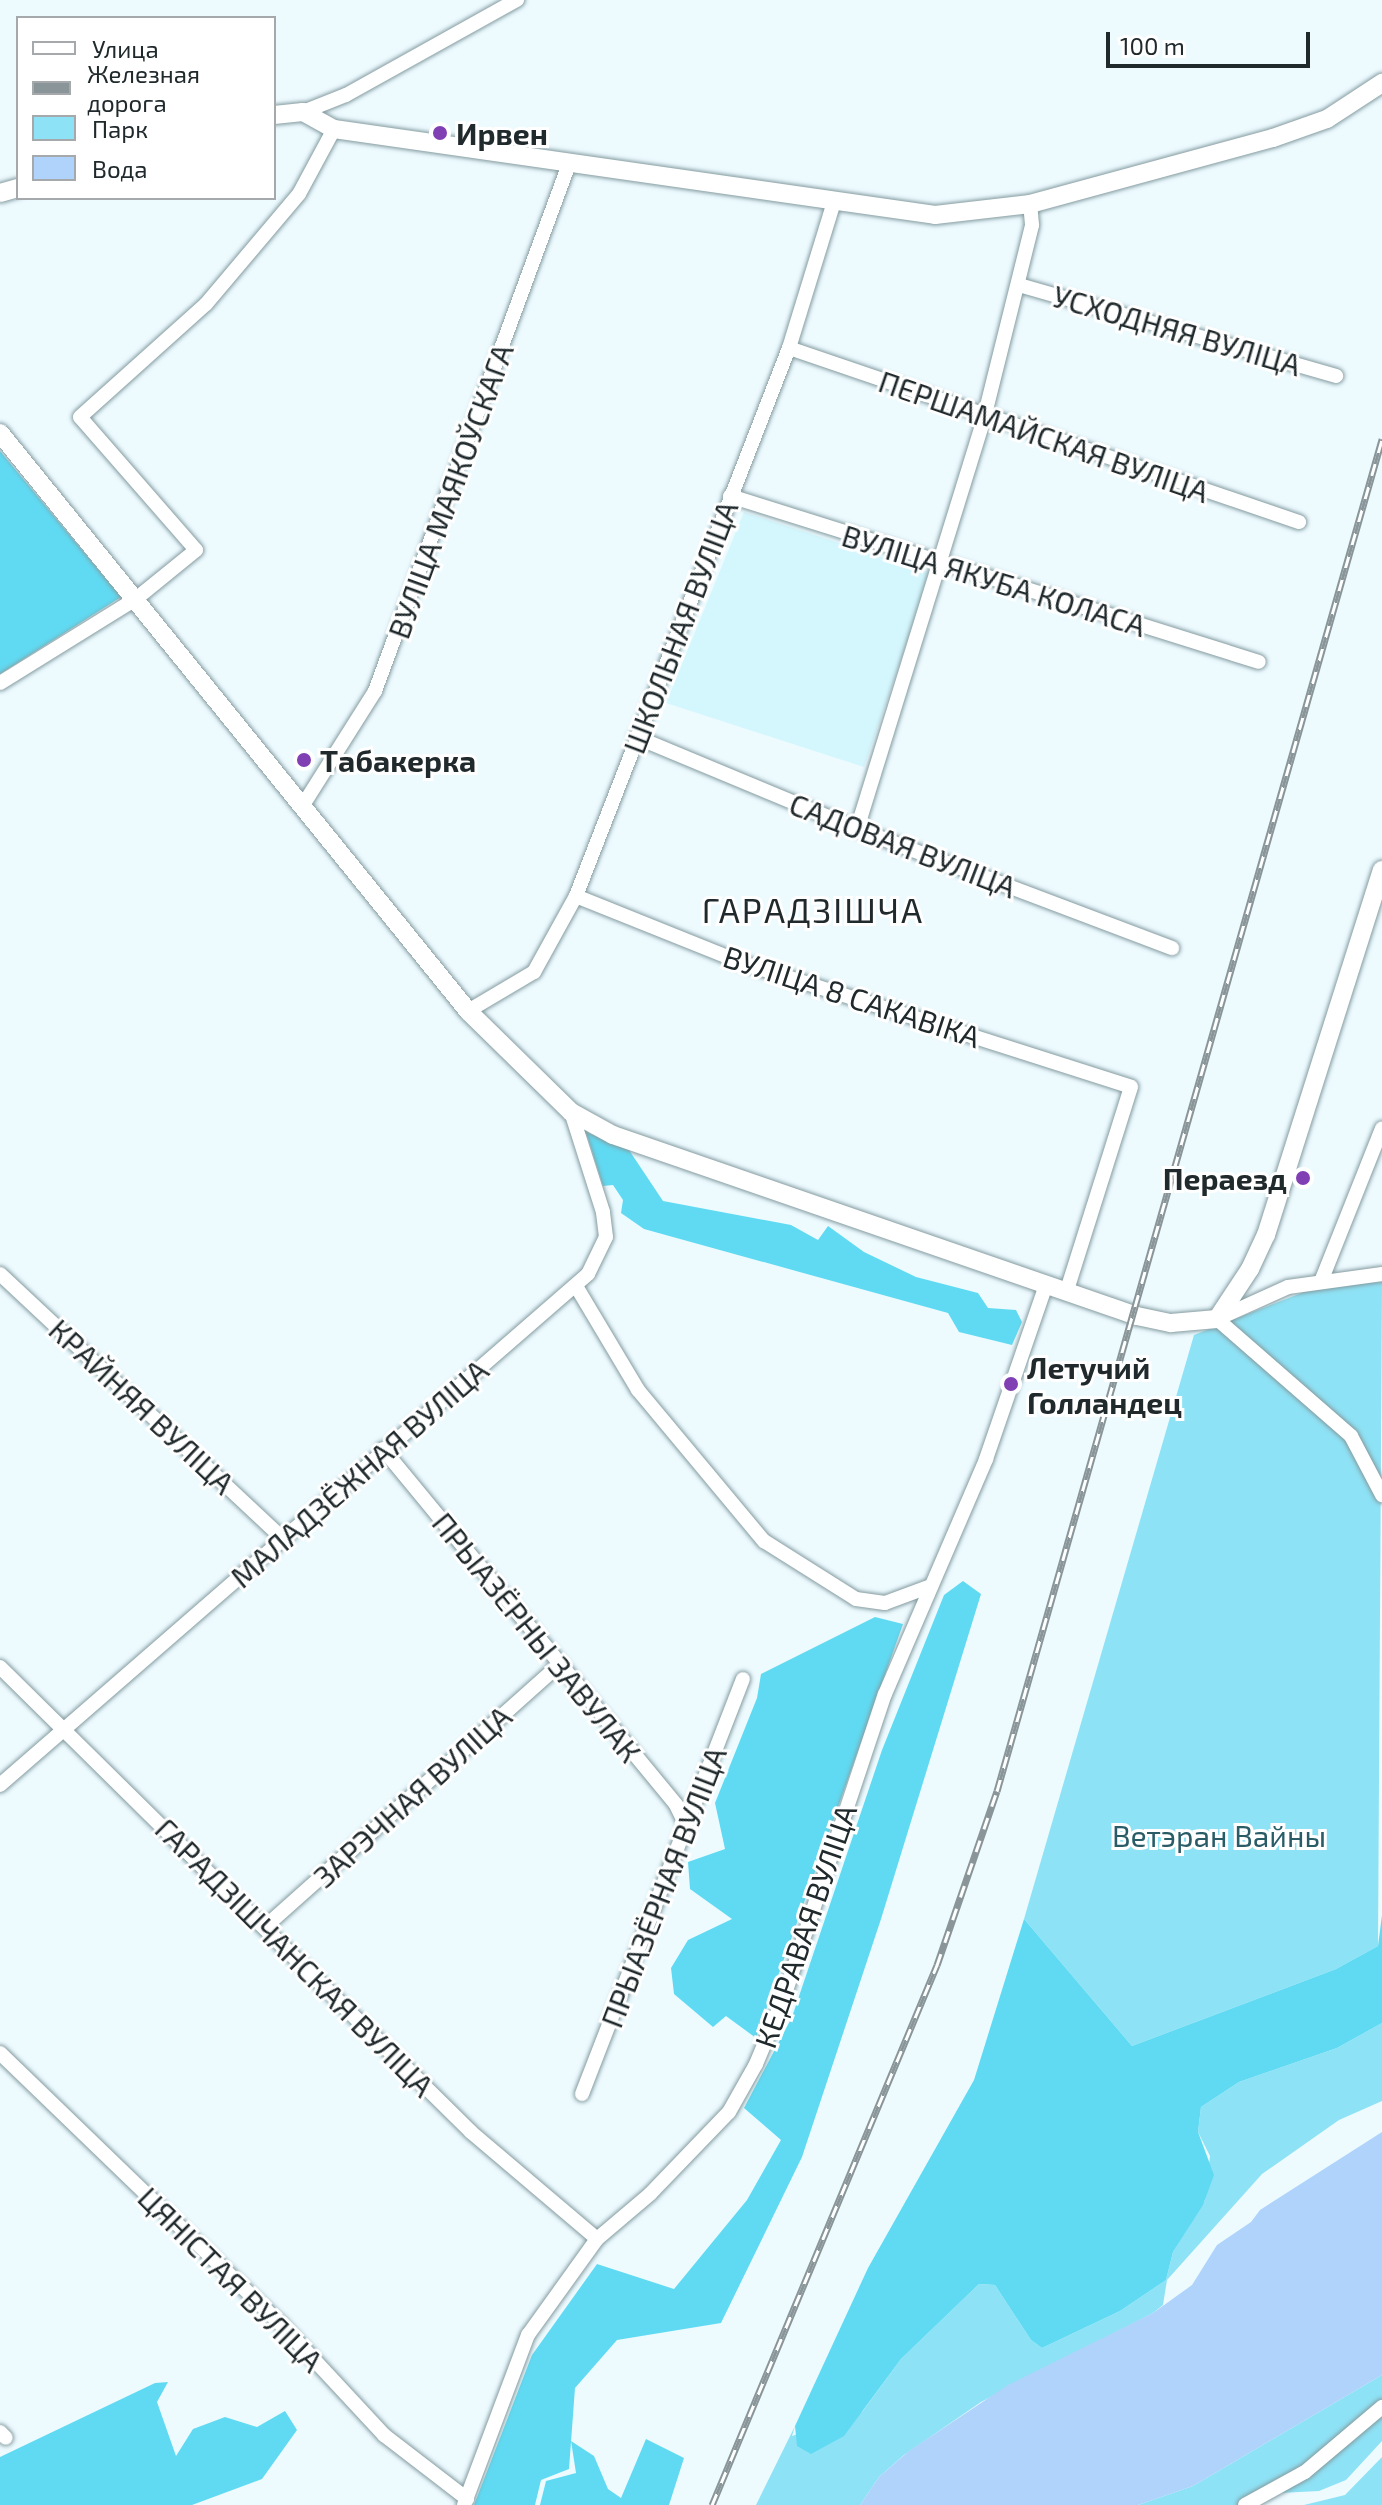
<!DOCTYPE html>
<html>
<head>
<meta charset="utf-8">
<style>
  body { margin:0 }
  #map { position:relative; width:1382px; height:2505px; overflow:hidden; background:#edfbff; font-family:"Exo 2",sans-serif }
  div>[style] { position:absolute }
  .built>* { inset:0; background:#d4f6fd }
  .green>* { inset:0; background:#8ee2f5 }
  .forest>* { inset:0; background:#60daf2 }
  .water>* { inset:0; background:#afd3fb }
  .roads { filter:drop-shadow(0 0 2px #849ba0) drop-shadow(0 0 2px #849ba0) }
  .street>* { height:14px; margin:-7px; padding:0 7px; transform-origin:7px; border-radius:7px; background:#fff }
  .secondary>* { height:18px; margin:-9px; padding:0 9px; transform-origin:9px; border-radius:9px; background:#fff }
  .rail>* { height:7px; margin-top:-3.5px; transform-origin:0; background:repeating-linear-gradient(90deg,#fff 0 12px,#899598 0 24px); box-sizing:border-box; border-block:2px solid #899598 }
  .dots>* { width:22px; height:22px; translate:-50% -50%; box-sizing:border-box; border:4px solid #fff; border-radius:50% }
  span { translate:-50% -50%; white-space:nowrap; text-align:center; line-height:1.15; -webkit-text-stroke:6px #fff; paint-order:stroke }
  .poi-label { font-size:30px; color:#20292c; font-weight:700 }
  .left { translate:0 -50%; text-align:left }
  .right { translate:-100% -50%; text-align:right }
  .street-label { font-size:30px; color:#20292c }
  .park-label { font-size:30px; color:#295c67 }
  .quarter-label { font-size:34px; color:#20292c; letter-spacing:2px }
  .legend { position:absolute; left:16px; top:16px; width:260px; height:184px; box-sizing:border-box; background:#fff; border:2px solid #a6a9ab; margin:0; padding:10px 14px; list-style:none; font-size:24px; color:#20292c }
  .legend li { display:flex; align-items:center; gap:16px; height:40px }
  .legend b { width:40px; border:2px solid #a6a9ab }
  .scale { position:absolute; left:1106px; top:32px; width:204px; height:36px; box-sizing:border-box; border:4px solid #20292c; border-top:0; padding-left:10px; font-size:24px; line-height:28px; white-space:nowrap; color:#20292c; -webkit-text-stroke:6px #fff; paint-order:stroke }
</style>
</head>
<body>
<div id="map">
  <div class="built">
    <i style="clip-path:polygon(744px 512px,931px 573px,864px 767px,666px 703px)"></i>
  </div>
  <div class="green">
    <i style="clip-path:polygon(1382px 1282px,1378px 1946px,1336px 1969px,1132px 2046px,1024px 1919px,1194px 1335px,1317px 1287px)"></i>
    <i style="clip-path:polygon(1382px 2023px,1382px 2101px,1339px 2120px,1262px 2174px,1167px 2280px,1163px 2305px,1153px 2313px,981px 2402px,904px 2455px,879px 2477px,860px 2505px,756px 2505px,795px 2426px,792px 2436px,862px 2412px,901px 2359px,979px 2284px,995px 2285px,1031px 2340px,1042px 2348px,1120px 2311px,1166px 2280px,1173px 2252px,1205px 2200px,1210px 2156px,1198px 2132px,1201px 2107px,1239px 2082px,1337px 2048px)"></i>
    <i style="clip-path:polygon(1382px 2375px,1382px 2441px,1346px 2480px,1319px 2491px,1258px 2494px,1254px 2505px,1138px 2505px,1193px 2486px)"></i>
    <i style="clip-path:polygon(1382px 2457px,1382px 2505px,1304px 2505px,1345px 2495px)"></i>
  </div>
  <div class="forest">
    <i style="clip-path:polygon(0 451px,121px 597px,0 674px)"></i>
    <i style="clip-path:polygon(586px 1132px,629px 1150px,663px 1201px,791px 1225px,818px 1240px,828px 1226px,864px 1252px,916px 1277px,978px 1293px,988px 1308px,1016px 1310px,1022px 1322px,1012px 1345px,959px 1332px,948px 1313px,644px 1229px,621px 1213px,623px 1200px,613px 1185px,603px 1186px)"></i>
    <i style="clip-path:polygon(963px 1581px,981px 1594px,881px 1919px,802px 2157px,721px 2323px,617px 2340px,575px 2388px,569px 2469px,541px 2480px,535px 2505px,474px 2505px,532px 2355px,597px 2264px,674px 2289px,747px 2200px,781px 2140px,744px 2108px,792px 2017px,882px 1750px,944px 1595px)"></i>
    <i style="clip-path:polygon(875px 1617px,903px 1624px,756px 2038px,726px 2016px,713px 2027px,674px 1994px,671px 1968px,688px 1940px,732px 1919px,690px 1889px,688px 1862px,725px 1849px,715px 1803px,757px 1698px,761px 1674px)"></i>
    <i style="clip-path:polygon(1382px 1915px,1382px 2023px,1337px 2048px,1239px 2082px,1201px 2107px,1198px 2132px,1214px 2175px,1203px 2205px,1173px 2252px,1166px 2280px,1120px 2311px,1042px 2348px,1031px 2340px,995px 2285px,979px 2284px,901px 2359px,844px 2436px,811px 2454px,797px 2446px,795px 2426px,868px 2268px,974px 2080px,1024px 1919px,1132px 2046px,1336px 1969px,1378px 1946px)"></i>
    <i style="clip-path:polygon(168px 2382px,157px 2402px,176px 2456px,193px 2429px,225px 2417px,257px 2427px,285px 2411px,297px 2430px,262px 2479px,192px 2505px,0 2505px,0 2457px,155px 2383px)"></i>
    <i style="clip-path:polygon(646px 2439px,684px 2458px,669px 2505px,540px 2505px,546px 2481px,576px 2473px,571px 2441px,594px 2456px,608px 2489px,621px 2498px)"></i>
  </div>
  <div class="water">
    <i style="clip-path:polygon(1382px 2132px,1382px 2375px,1193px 2486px,1138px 2505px,860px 2505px,879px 2477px,909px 2451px,1008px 2385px,1153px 2313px,1192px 2285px,1217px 2245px,1251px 2222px,1260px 2210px)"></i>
  </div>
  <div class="roads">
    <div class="street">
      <i style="left:303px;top:112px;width:46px;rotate:-21.6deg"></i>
      <i style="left:346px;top:95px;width:196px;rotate:-29.1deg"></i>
      <i style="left:1019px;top:285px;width:330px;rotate:16deg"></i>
      <i style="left:789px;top:348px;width:539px;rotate:18.84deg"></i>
      <i style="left:730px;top:496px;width:554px;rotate:17.42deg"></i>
      <i style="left:0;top:683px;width:161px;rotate:-31.8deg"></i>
      <i style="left:137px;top:598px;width:76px;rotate:-39.1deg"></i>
      <i style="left:196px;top:550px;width:176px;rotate:-131.1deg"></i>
      <i style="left:80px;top:417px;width:169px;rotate:-41.9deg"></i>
      <i style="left:206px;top:304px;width:144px;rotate:-49.8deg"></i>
      <i style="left:299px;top:194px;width:74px;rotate:-61.7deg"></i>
      <i style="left:636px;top:737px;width:239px;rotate:22.6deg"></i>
      <i style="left:857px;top:829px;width:337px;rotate:20.7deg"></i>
      <i style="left:303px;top:805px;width:135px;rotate:-57.7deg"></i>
      <i style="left:375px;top:691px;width:562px;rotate:-69.79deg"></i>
      <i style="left:857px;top:829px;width:430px;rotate:-72.8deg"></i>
      <i style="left:984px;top:418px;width:199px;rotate:-76deg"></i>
      <i style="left:1032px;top:225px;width:21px;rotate:-95deg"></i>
      <i style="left:576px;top:896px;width:177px;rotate:21.9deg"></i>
      <i style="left:740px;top:962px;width:410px;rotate:17.7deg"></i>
      <i style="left:1131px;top:1087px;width:213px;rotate:107.5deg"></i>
      <i style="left:468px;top:1011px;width:77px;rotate:-30.6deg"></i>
      <i style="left:534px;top:972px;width:87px;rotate:-61.1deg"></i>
      <i style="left:576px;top:896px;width:588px;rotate:-68.76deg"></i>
      <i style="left:789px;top:348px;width:153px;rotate:-72.9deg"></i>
      <i style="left:0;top:1274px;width:388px;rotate:43.1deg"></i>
      <i style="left:1382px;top:1274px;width:95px;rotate:172.1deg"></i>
      <i style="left:1288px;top:1287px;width:78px;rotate:155.7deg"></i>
      <i style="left:1217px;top:1319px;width:178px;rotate:41.1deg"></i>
      <i style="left:1351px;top:1436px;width:67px;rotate:62.3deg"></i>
      <i style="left:1322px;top:1279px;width:162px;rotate:-68.3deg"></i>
      <i style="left:576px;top:1286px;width:121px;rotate:59.2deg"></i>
      <i style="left:638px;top:1390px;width:197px;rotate:50.2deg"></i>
      <i style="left:764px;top:1541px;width:109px;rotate:32.2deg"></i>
      <i style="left:856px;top:1599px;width:29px;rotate:8deg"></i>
      <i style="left:885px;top:1603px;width:46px;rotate:-20.4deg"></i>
      <i style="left:383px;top:1449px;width:461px;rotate:50.5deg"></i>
      <i style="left:676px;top:1805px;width:25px;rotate:64deg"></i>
      <i style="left:0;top:1667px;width:662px;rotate:44.63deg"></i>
      <i style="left:471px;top:2132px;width:165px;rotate:40.3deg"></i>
      <i style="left:0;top:1785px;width:779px;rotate:-40.99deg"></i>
      <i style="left:588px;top:1274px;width:41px;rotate:-64.1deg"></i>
      <i style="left:606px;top:1237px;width:25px;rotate:-97deg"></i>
      <i style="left:603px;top:1212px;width:105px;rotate:-107.7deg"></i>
      <i style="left:266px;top:1926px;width:391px;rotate:-41.7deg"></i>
      <i style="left:0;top:2053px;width:389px;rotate:44deg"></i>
      <i style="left:280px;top:2323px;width:153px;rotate:47.1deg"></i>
      <i style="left:384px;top:2435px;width:105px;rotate:37.6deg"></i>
      <i style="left:582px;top:2094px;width:445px;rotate:-68.8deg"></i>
      <i style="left:0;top:2432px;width:8px;rotate:45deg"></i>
      <i style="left:464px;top:2505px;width:182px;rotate:-69.4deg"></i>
      <i style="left:528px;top:2335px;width:118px;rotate:-54.3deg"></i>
      <i style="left:597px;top:2239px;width:70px;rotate:-40.3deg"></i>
      <i style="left:650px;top:2194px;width:114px;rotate:-46.1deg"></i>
      <i style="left:729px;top:2112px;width:55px;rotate:-60.6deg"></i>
      <i style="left:756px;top:2064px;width:73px;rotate:-67.3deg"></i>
      <i style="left:784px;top:1997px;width:319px;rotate:-71.6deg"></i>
      <i style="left:885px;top:1694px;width:256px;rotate:-66.7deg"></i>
      <i style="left:986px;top:1459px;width:184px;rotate:-71deg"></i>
      <i style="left:1245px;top:2505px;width:68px;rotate:-28.8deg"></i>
      <i style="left:1305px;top:2472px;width:101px;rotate:-40.2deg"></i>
    </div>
    <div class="secondary">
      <i style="left:274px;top:115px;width:29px;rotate:-6deg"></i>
      <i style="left:303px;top:112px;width:35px;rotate:29deg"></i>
      <i style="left:334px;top:129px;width:607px;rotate:8.14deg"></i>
      <i style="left:935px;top:215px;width:96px;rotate:-6.6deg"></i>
      <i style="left:1030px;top:204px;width:252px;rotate:-15.2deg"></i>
      <i style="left:1273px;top:138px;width:57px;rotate:-19.4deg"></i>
      <i style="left:1327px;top:119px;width:66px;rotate:-33.2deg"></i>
      <i style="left:0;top:193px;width:19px;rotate:-16deg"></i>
      <i style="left:0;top:433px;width:744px;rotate:51deg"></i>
      <i style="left:468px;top:1011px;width:144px;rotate:44.4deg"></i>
      <i style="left:571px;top:1112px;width:48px;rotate:28.7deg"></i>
      <i style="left:613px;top:1135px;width:554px;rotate:19.06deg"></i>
      <i style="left:1137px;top:1316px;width:35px;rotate:12deg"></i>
      <i style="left:1171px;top:1323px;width:46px;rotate:-5deg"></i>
      <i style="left:1217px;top:1319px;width:60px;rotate:-56.6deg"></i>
      <i style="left:1250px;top:1269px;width:38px;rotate:-65deg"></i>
      <i style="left:1266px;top:1235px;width:383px;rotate:-72.4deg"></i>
    </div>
  </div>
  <div class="rail">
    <i style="left:712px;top:2505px;width:585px;rotate:-67.38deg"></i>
    <i style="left:937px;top:1965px;width:184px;rotate:-71deg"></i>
    <i style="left:997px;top:1791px;width:1406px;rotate:-74.1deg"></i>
  </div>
  <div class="dots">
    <i style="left:440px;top:133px;background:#813fb4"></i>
    <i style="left:304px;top:760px;background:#813fb4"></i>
    <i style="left:1303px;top:1178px;background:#813fb4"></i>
    <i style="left:1011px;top:1384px;background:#813fb4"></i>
  </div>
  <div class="poi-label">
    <span class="left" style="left:456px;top:133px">Ирвен</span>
    <span class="left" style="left:320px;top:760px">Табакерка</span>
    <span class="right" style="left:1287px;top:1178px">Пераезд</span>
    <span class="left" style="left:1027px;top:1384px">Летучий<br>Голландец</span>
  </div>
  <div class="street-label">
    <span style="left:1177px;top:330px;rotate:16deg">УСХОДНЯЯ ВУЛІЦА</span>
    <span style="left:1044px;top:436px;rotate:19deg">ПЕРШАМАЙСКАЯ ВУЛІЦА</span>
    <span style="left:450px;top:491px;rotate:-70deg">ВУЛІЦА МАЯКОЎСКАГА</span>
    <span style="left:994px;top:580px;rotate:17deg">ВУЛІЦА ЯКУБА КОЛАСА</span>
    <span style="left:680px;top:627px;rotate:-69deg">ШКОЛЬНАЯ ВУЛІЦА</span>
    <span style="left:903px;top:845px;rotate:21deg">САДОВАЯ ВУЛІЦА</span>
    <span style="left:852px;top:996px;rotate:18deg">ВУЛІЦА 8 САКАВІКА</span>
    <span style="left:142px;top:1406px;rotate:43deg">КРАЙНЯЯ ВУЛІЦА</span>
    <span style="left:359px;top:1473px;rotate:-41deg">МАЛАДЗЁЖНАЯ ВУЛІЦА</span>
    <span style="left:537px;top:1637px;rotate:51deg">ПРЫАЗЁРНЫ ЗАВУЛАК</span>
    <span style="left:412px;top:1796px;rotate:-42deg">ЗАРЭЧНАЯ ВУЛІЦА</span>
    <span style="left:663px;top:1887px;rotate:-69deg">ПРЫАЗЁРНАЯ ВУЛІЦА</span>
    <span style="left:805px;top:1926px;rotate:-71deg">КЕДРАВАЯ ВУЛІЦА</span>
    <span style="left:295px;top:1957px;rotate:45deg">ГАРАДЗІШЧАНСКАЯ ВУЛІЦА</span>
    <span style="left:231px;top:2279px;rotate:45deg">ЦЯНІСТАЯ ВУЛІЦА</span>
  </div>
  <div class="park-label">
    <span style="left:1219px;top:1835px">Ветэран Вайны</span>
  </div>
  <div class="quarter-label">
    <span style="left:813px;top:910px">ГАРАДЗІШЧА</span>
  </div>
  <ul class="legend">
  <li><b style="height:10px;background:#fff"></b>Улица</li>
  <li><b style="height:10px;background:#899598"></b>Железная дорога</li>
  <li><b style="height:22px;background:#8ee2f5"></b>Парк</li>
  <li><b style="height:22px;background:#afd3fb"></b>Вода</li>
  </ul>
  <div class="scale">100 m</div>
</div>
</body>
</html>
